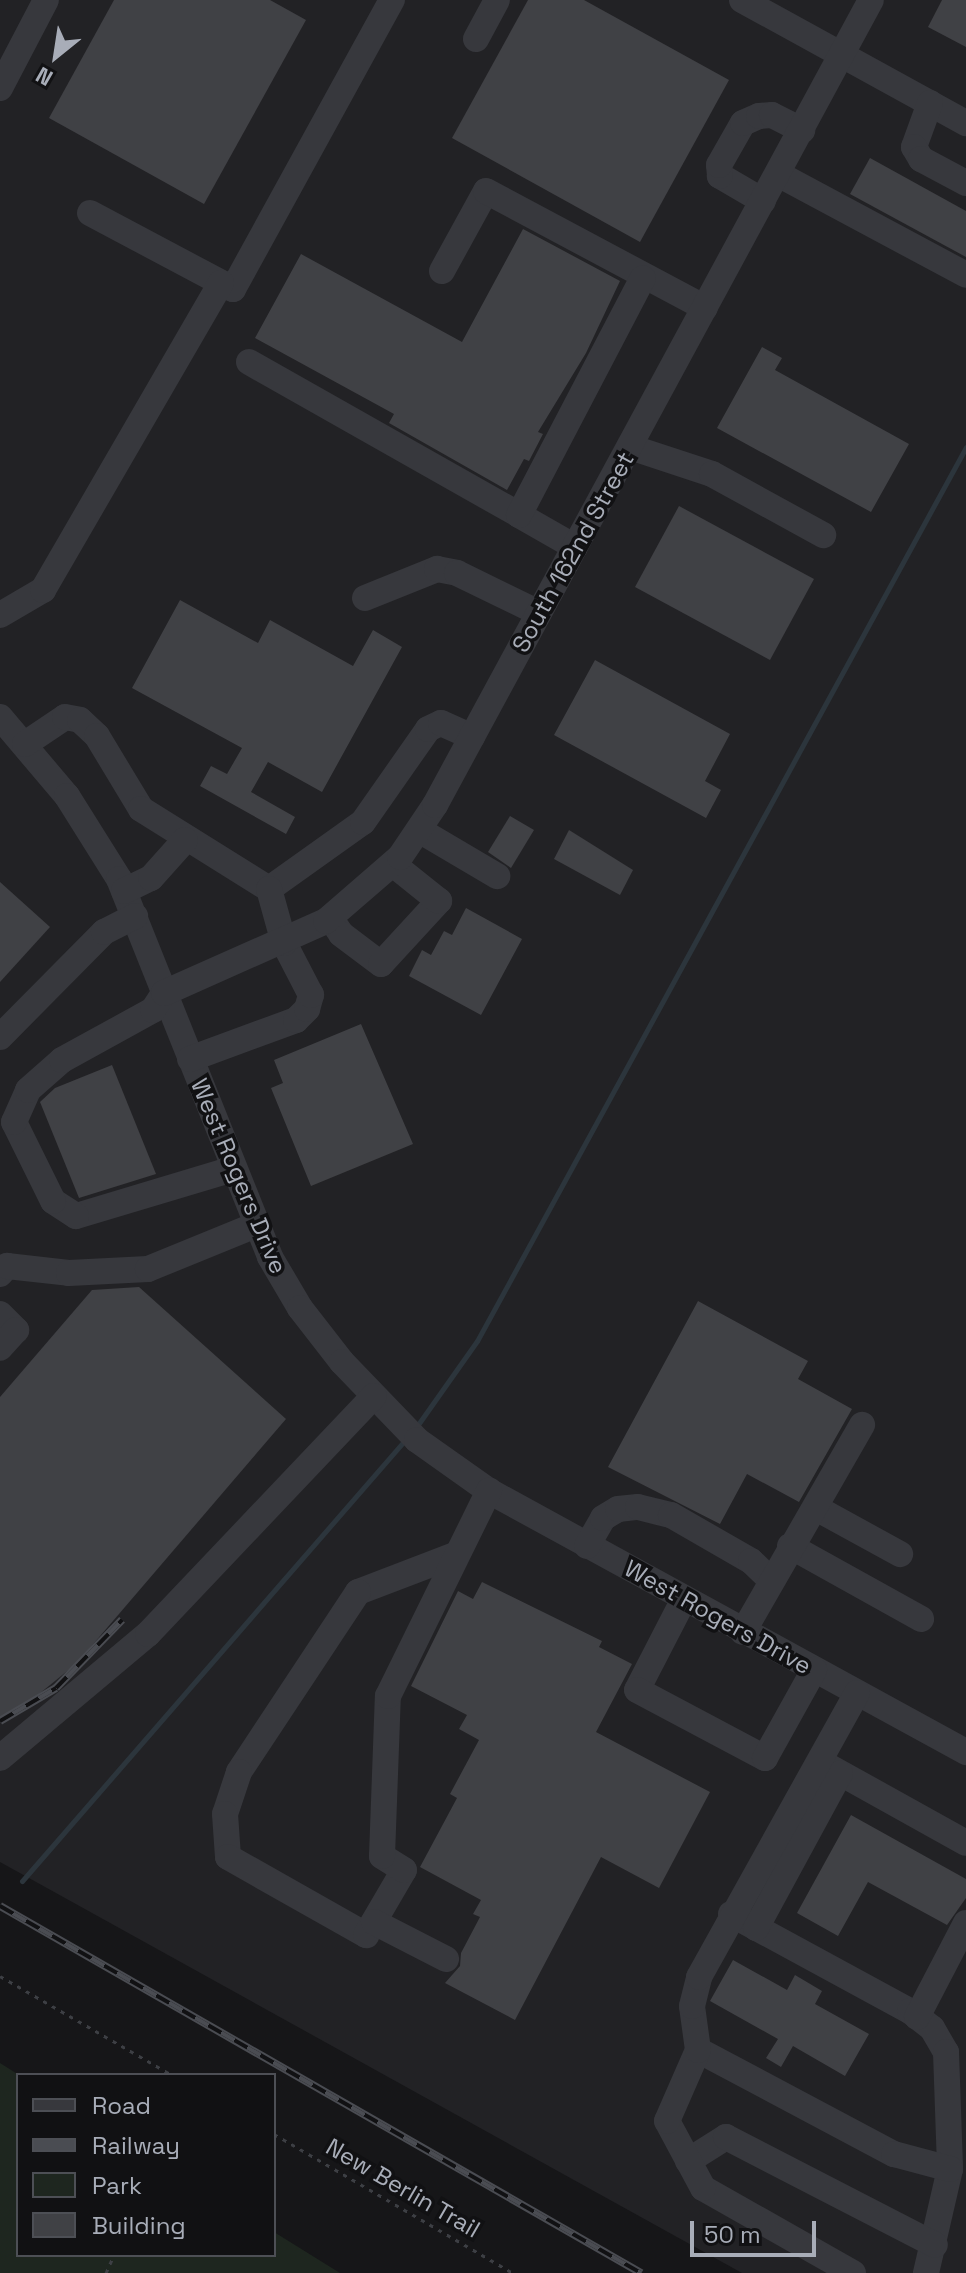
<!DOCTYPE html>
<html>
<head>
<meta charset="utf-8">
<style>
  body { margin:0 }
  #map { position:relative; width:966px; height:2273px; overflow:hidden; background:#161618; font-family:"Space Grotesk",sans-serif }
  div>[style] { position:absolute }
  .built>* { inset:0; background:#222225 }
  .green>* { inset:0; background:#1e261f }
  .stream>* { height:5px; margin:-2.5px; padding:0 2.5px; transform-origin:2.5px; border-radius:2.5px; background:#2c353c }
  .building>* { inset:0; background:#404145 }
  .path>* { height:3px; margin-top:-1.5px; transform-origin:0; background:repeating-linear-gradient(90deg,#3d3f44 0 4px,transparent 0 10px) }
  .minor>* { height:26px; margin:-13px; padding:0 13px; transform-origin:13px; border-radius:13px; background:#37383d }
  .rail>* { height:8px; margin-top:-4px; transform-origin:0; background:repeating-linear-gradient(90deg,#111113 0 15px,#4a4c52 0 30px); box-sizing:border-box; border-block:2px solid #4a4c52 }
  span { translate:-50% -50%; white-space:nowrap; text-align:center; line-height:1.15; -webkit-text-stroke:7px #111113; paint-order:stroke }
  .street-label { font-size:24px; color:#a8adb8 }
  .legend { position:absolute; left:16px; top:2073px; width:260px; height:184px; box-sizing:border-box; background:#111113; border:2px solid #4d4f55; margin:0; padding:10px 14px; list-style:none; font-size:24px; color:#a8adb8 }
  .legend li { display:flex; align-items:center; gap:16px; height:40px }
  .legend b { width:40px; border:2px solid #4d4f55 }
  .north { position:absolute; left:16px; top:16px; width:80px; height:80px; -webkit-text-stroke:6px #111113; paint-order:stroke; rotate:210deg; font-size:22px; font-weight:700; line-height:32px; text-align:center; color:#a8adb8 }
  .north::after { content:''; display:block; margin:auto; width:28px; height:36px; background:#a8adb8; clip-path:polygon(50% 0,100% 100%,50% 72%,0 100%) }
  .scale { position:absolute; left:690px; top:2221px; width:126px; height:36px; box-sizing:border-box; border:4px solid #a8adb8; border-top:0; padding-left:10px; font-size:24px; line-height:28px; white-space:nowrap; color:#a8adb8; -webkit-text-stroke:6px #111113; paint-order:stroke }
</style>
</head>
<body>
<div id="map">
  <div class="built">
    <i style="clip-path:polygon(0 0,966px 0,966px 2273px,742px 2273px,0 1862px)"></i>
  </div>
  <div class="green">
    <i style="clip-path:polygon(0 2063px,19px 2075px,18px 2255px,274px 2255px,274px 2232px,340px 2273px,0 2273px)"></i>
  </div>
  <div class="stream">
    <i style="left:417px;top:1426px;width:104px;rotate:-54.8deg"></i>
    <i style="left:477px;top:1341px;width:1019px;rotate:-61.32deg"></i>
    <i style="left:22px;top:1881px;width:584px;rotate:-49.03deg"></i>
  </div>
  <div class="building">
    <i style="clip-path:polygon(114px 0,270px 0,306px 20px,204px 204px,49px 118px)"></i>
    <i style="clip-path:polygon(528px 0,584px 0,729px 80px,640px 242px,452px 138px)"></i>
    <i style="clip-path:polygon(942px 0,966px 0,966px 47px,928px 27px)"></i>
    <i style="clip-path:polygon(870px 158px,966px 211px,966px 257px,850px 194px)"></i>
    <i style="clip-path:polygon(523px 229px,620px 281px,586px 353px,538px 432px,543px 434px,529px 461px,524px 459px,507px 490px,389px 423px,394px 414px,255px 338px,301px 254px,462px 342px)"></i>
    <i style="clip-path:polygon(762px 347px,782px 358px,775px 370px,909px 444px,871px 512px,717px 428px)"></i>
    <i style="clip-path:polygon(679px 506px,814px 579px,770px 660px,635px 587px)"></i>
    <i style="clip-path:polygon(180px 600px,258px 643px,270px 620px,353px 666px,373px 630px,402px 647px,322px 792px,268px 762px,251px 792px,295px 817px,286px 834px,200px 786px,211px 766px,227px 774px,242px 748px,132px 688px)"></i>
    <i style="clip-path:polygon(595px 660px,730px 734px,705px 781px,721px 790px,706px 818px,554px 735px)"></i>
    <i style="clip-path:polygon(510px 816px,534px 830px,511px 868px,488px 852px)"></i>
    <i style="clip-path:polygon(569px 830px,633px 870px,620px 895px,554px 859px)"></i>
    <i style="clip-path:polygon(0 882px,50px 927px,0 982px)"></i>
    <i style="clip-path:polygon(466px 908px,522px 939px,481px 1015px,409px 976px,422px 950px,431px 955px,444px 931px,452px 935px)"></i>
    <i style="clip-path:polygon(361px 1024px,413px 1144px,311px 1186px,271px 1088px,283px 1083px,274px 1060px)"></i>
    <i style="clip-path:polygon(112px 1065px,156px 1174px,79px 1198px,40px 1102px,55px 1088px)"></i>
    <i style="clip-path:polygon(139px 1287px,286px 1419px,77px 1663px,28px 1703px,0 1717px,0 1397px,92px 1290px)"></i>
    <i style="clip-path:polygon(698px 1301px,808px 1361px,798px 1379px,852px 1409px,799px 1502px,747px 1474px,720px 1524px,608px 1467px)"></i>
    <i style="clip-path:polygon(482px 1582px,602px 1641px,599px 1647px,632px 1664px,596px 1732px,710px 1792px,659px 1888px,601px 1857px,515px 2020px,445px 1983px,460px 1966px,461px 1953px,480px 1917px,473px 1914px,481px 1900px,420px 1867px,457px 1798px,450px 1794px,479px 1740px,459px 1729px,467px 1715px,411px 1686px,458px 1591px,473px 1599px)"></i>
    <i style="clip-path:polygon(851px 1815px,966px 1879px,966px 1898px,947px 1925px,868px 1882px,838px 1936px,797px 1913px)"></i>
    <i style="clip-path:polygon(733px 1960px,787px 1990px,795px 1975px,822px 1991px,815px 2004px,869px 2034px,845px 2076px,793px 2046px,781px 2067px,766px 2058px,778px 2039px,710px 2001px)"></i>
  </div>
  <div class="path">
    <i style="left:0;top:1976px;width:198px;rotate:29.9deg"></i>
    <i style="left:274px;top:2134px;width:276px;rotate:30.2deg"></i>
    <i style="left:106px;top:2273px;width:20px;rotate:-66deg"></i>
  </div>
  <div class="minor">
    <i style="left:742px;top:0;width:256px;rotate:28.8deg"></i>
    <i style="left:476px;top:39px;width:44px;rotate:-61.7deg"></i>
    <i style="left:0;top:88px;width:99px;rotate:-62.4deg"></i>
    <i style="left:930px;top:103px;width:47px;rotate:110deg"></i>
    <i style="left:914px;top:147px;width:14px;rotate:60deg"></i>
    <i style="left:921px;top:159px;width:51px;rotate:28.1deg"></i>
    <i style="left:778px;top:174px;width:213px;rotate:28.2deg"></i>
    <i style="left:763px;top:201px;width:50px;rotate:-149.8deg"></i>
    <i style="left:720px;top:176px;width:11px;rotate:-95deg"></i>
    <i style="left:719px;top:165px;width:48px;rotate:-60.3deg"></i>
    <i style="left:743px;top:123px;width:17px;rotate:-24deg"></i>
    <i style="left:759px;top:116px;width:13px;rotate:-4deg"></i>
    <i style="left:772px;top:115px;width:34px;rotate:27deg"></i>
    <i style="left:90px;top:213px;width:162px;rotate:28deg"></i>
    <i style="left:233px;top:289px;width:330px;rotate:-61.2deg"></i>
    <i style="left:442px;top:271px;width:91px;rotate:-61.2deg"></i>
    <i style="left:486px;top:191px;width:248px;rotate:28.1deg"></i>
    <i style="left:249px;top:362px;width:310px;rotate:29.5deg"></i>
    <i style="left:630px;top:447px;width:86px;rotate:18.2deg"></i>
    <i style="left:712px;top:474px;width:127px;rotate:28.8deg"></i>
    <i style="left:575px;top:547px;width:64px;rotate:-150.3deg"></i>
    <i style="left:519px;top:515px;width:267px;rotate:-62.4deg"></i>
    <i style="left:365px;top:598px;width:78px;rotate:-21.9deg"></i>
    <i style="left:437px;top:569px;width:20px;rotate:11deg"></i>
    <i style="left:457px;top:573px;width:91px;rotate:26deg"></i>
    <i style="left:0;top:615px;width:50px;rotate:-30.2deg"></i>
    <i style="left:43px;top:590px;width:355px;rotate:-59.9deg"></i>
    <i style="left:0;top:717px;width:104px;rotate:49.7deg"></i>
    <i style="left:67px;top:796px;width:98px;rotate:57.9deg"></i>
    <i style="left:119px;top:879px;width:407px;rotate:68.2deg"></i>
    <i style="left:270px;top:1257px;width:59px;rotate:59.5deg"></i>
    <i style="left:300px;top:1308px;width:68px;rotate:52.1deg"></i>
    <i style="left:342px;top:1362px;width:108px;rotate:46.1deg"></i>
    <i style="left:417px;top:1440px;width:88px;rotate:35.3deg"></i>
    <i style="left:489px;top:1491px;width:544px;rotate:28.69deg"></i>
    <i style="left:25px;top:744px;width:48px;rotate:-34deg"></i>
    <i style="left:65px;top:717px;width:15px;rotate:11deg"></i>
    <i style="left:80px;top:720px;width:23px;rotate:43deg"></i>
    <i style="left:97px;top:736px;width:85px;rotate:58.9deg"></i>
    <i style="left:141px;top:809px;width:151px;rotate:32deg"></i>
    <i style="left:269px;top:889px;width:115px;rotate:-35.5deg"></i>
    <i style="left:363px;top:822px;width:113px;rotate:-55deg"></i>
    <i style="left:428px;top:729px;width:14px;rotate:-25deg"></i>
    <i style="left:441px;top:723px;width:34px;rotate:24deg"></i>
    <i style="left:419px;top:830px;width:91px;rotate:30.5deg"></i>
    <i style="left:124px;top:891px;width:30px;rotate:-26deg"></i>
    <i style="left:151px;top:878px;width:51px;rotate:-48.2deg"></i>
    <i style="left:330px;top:918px;width:19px;rotate:55deg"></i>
    <i style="left:341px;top:934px;width:50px;rotate:36.9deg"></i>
    <i style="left:381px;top:964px;width:86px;rotate:-47.4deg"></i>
    <i style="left:439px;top:901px;width:59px;rotate:-141.2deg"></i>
    <i style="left:0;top:1037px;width:148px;rotate:-45.3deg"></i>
    <i style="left:104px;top:932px;width:35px;rotate:-27deg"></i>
    <i style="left:190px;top:1059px;width:113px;rotate:-20.2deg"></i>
    <i style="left:296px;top:1020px;width:16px;rotate:-45deg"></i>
    <i style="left:307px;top:1009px;width:15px;rotate:-74deg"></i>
    <i style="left:311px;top:995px;width:59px;rotate:-117.4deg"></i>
    <i style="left:284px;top:943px;width:56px;rotate:-105.5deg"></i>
    <i style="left:233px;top:1169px;width:164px;rotate:163.3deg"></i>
    <i style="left:76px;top:1216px;width:27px;rotate:-147deg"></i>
    <i style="left:53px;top:1201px;width:88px;rotate:-116.3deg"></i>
    <i style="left:14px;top:1122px;width:35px;rotate:-66deg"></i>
    <i style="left:28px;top:1090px;width:45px;rotate:-41.4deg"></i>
    <i style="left:62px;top:1060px;width:104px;rotate:-28.8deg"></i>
    <i style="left:153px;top:1010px;width:20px;rotate:-57deg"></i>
    <i style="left:164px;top:993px;width:177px;rotate:-24deg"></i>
    <i style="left:326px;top:921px;width:98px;rotate:-40.9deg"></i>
    <i style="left:400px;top:857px;width:63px;rotate:-56.1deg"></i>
    <i style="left:435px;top:805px;width:915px;rotate:-61.56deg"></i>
    <i style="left:0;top:1274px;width:11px;rotate:-49deg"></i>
    <i style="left:7px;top:1266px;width:62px;rotate:6.4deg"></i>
    <i style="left:69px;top:1273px;width:79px;rotate:-2.9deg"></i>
    <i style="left:148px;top:1269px;width:117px;rotate:-22.2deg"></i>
    <i style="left:0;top:1314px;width:23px;rotate:45deg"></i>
    <i style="left:16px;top:1330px;width:24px;rotate:132deg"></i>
    <i style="left:816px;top:1508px;width:96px;rotate:28.7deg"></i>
    <i style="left:587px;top:1546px;width:32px;rotate:-60deg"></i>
    <i style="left:603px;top:1518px;width:17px;rotate:-31deg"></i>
    <i style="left:618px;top:1509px;width:20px;rotate:-6deg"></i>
    <i style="left:638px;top:1507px;width:34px;rotate:14deg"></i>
    <i style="left:671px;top:1515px;width:92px;rotate:29.9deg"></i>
    <i style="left:751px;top:1561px;width:28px;rotate:44deg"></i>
    <i style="left:790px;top:1546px;width:150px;rotate:29.1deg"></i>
    <i style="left:455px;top:1555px;width:104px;rotate:159.1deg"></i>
    <i style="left:358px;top:1592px;width:216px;rotate:123.5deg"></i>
    <i style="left:239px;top:1772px;width:44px;rotate:108.4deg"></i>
    <i style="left:225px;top:1814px;width:43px;rotate:86deg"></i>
    <i style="left:228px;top:1857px;width:159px;rotate:29.5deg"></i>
    <i style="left:366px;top:1935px;width:75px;rotate:-59.7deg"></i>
    <i style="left:404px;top:1870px;width:26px;rotate:-148deg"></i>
    <i style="left:382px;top:1856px;width:160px;rotate:-87.9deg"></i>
    <i style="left:388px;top:1696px;width:229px;rotate:-63.8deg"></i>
    <i style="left:684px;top:1599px;width:102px;rotate:117.3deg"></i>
    <i style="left:637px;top:1690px;width:145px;rotate:28deg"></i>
    <i style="left:765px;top:1758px;width:101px;rotate:-60.9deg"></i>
    <i style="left:743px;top:1632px;width:239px;rotate:-60.1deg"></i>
    <i style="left:0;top:1758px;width:193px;rotate:-40deg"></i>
    <i style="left:148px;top:1634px;width:328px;rotate:-46.5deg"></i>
    <i style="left:826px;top:1765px;width:160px;rotate:29.1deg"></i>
    <i style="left:731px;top:1914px;width:204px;rotate:28.5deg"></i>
    <i style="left:910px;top:2011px;width:28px;rotate:38deg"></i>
    <i style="left:932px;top:2028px;width:28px;rotate:60deg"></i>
    <i style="left:946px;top:2052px;width:117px;rotate:88deg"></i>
    <i style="left:950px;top:2169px;width:107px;rotate:103deg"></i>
    <i style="left:374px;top:1922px;width:81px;rotate:27.2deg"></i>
    <i style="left:756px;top:1928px;width:176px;rotate:-61.5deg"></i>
    <i style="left:917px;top:2017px;width:106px;rotate:-62.5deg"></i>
    <i style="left:698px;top:2050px;width:222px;rotate:28deg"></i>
    <i style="left:894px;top:2154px;width:58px;rotate:15deg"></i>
    <i style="left:688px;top:2161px;width:45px;rotate:-32.3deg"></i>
    <i style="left:726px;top:2137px;width:235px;rotate:27.3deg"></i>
    <i style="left:853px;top:2273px;width:172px;rotate:-150.5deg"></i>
    <i style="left:703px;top:2188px;width:76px;rotate:-118.2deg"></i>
    <i style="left:667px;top:2121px;width:77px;rotate:-66.4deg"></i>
    <i style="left:698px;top:2050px;width:44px;rotate:-97.8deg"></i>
    <i style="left:692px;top:2006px;width:30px;rotate:-76deg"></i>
    <i style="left:699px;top:1977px;width:325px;rotate:-60.9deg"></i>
  </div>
  <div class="rail">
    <i style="left:0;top:1721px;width:65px;rotate:-30.5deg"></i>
    <i style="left:56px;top:1688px;width:95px;rotate:-45.9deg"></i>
    <i style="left:0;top:1906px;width:739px;rotate:29.79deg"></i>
  </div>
  <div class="street-label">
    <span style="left:573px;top:552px;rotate:-61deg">South 162nd Street</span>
    <span style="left:239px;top:1176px;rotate:67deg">West Rogers Drive</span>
    <span style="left:718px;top:1617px;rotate:29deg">West Rogers Drive</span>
    <span style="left:403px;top:2188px;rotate:30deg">New Berlin Trail</span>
  </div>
  <ul class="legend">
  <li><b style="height:10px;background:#37383d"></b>Road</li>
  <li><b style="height:10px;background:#4a4c52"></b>Railway</li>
  <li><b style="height:22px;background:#1e261f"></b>Park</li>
  <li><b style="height:22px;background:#404145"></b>Building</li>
  </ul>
  <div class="north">N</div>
  <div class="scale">50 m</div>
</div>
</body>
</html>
